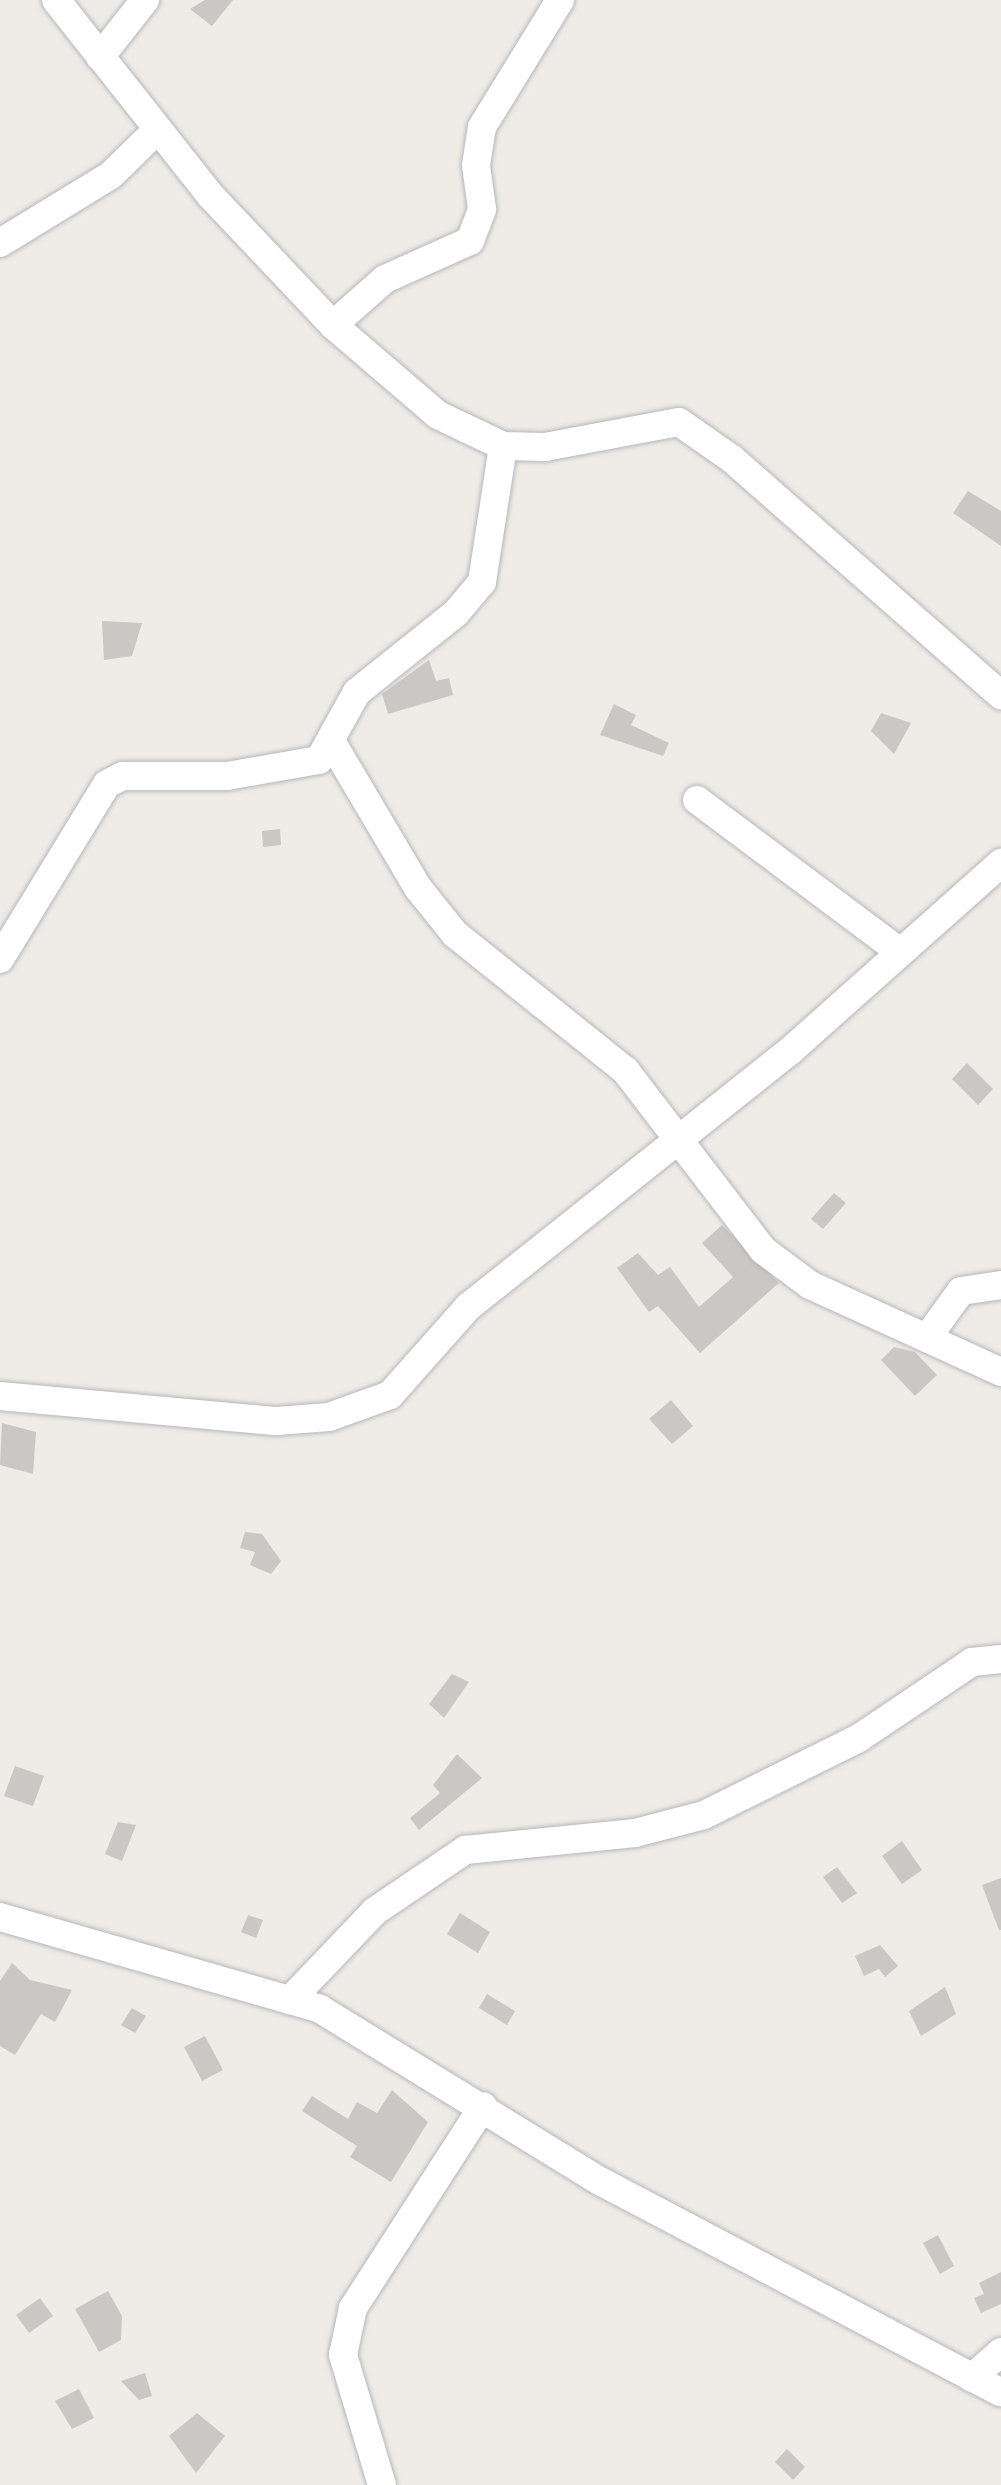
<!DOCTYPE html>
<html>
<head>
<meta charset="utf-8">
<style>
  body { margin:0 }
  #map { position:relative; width:1001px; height:2485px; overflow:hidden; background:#efece7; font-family:Commissioner,sans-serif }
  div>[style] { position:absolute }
  .building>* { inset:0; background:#cbc7c4 }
  .roads { filter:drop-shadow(0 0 2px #b4b7ba) drop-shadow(0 0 2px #b4b7ba) }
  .minor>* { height:28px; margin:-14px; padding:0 14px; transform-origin:14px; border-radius:14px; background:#fff }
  span { translate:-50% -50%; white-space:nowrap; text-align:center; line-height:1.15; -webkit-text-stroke:6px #fff; paint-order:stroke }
</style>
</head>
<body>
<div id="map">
  <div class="building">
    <i style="clip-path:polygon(205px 0,233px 0,212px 26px,190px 9px)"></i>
    <i style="clip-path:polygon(968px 491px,1001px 511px,1001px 546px,953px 513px)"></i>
    <i style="clip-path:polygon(102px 621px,142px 623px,132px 656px,104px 660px)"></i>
    <i style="clip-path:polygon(429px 660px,436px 681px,449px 678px,453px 695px,388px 714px,382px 694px)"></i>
    <i style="clip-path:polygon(614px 704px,636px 715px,631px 725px,669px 743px,663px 756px,600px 735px)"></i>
    <i style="clip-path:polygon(881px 713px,911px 723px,894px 754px,871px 731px)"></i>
    <i style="clip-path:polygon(280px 829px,281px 845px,263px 847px,262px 831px)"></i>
    <i style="clip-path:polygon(967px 1063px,993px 1089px,978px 1105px,952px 1079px)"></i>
    <i style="clip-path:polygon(834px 1193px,846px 1203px,823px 1229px,811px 1219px)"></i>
    <i style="clip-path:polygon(722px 1225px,779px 1283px,700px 1353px,658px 1306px,649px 1312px,617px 1268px,638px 1253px,658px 1275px,670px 1267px,699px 1307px,733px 1277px,702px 1243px)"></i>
    <i style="clip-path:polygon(894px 1347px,915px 1352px,937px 1375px,915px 1396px,881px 1360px)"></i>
    <i style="clip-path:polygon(671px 1400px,693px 1426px,672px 1444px,649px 1419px)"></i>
    <i style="clip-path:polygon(2px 1423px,36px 1432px,33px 1474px,0 1465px)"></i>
    <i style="clip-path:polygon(245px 1532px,262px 1534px,281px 1561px,271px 1574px,250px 1565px,255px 1552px,240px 1548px)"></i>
    <i style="clip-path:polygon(452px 1674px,469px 1682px,444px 1718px,429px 1704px)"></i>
    <i style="clip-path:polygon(457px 1754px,482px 1778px,419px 1830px,410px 1818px,440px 1793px,433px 1785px)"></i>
    <i style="clip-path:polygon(15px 1766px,44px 1776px,33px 1806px,4px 1796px)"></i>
    <i style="clip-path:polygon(118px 1822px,136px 1825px,122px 1861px,105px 1854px)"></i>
    <i style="clip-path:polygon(902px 1841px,922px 1870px,902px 1884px,882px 1856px)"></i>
    <i style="clip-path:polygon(837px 1867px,857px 1893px,842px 1903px,823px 1877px)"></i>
    <i style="clip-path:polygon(1001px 1878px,1001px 1930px,999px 1930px,982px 1885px)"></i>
    <i style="clip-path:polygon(460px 1913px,490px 1932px,478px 1953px,447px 1934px)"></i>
    <i style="clip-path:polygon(248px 1915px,263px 1920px,256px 1938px,241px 1932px)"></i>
    <i style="clip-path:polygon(880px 1945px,898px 1966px,885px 1977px,879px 1969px,864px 1976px,855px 1956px)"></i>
    <i style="clip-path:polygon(12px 1963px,30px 1980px,72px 1990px,55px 2022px,41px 2014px,15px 2055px,0 2046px,0 1981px)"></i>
    <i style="clip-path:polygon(945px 1987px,956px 2014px,921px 2036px,909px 2011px)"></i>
    <i style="clip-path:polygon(487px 1994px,515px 2011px,507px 2025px,479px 2008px)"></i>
    <i style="clip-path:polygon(132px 2008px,146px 2016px,135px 2033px,121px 2025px)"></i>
    <i style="clip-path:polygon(205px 2036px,223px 2070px,202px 2081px,184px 2047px)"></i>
    <i style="clip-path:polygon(392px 2090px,428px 2122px,391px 2182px,350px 2157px,357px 2146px,302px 2111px,312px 2096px,348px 2119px,357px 2102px,377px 2113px)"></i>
    <i style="clip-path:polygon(938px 2235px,954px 2266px,940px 2274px,923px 2243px)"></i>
    <i style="clip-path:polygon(1001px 2272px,1001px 2304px,981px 2313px,974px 2298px,984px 2294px,979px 2283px)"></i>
    <i style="clip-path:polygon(108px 2291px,122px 2316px,121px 2340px,99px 2352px,75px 2309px)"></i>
    <i style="clip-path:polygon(40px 2298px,53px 2316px,29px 2333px,16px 2315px)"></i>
    <i style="clip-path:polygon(145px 2373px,152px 2396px,139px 2400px,121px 2381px)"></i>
    <i style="clip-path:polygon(79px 2389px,94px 2418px,72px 2429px,55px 2401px)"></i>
    <i style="clip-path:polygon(197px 2413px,225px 2436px,196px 2473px,169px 2436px)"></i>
    <i style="clip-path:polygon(787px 2449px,805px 2467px,793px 2480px,775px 2462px)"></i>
  </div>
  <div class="roads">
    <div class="minor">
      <i style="left:56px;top:0;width:250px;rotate:51.7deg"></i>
      <i style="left:211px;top:196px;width:178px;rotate:46.6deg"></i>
      <i style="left:333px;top:325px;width:138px;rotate:40.6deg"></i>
      <i style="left:438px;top:415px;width:72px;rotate:25.5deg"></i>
      <i style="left:503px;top:446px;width:42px;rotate:1.4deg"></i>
      <i style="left:545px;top:447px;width:136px;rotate:-10.6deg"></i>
      <i style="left:679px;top:422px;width:65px;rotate:34.9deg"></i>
      <i style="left:732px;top:459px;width:358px;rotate:41.3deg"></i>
      <i style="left:100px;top:57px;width:73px;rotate:-51.7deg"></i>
      <i style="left:0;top:243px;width:130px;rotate:-31.5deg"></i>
      <i style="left:111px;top:175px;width:64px;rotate:-44.4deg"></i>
      <i style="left:333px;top:325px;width:69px;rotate:-41.5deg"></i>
      <i style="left:385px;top:279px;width:93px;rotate:-24.1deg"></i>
      <i style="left:470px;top:241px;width:34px;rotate:-69deg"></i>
      <i style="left:482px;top:209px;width:44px;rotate:-97.8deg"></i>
      <i style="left:476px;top:165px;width:38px;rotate:-81deg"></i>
      <i style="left:482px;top:127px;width:149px;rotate:-58.4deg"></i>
      <i style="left:331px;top:741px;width:171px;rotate:59.4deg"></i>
      <i style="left:418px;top:888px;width:59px;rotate:51.2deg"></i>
      <i style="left:455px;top:934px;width:218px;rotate:38.7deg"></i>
      <i style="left:625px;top:1070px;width:227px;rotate:52.5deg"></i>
      <i style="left:763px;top:1250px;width:59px;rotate:36.7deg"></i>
      <i style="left:810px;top:1285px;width:210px;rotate:24.5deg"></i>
      <i style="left:697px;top:800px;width:252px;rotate:36.8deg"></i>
      <i style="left:0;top:959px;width:205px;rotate:-58.6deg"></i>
      <i style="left:107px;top:784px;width:18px;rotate:-27deg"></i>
      <i style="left:123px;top:776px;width:104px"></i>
      <i style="left:227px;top:776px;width:93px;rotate:-9.9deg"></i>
      <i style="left:319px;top:760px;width:78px;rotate:-60.8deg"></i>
      <i style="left:357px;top:692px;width:127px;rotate:-38.6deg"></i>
      <i style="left:456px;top:613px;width:40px;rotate:-50deg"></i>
      <i style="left:482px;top:582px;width:138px;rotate:-81.2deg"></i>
      <i style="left:927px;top:1338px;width:58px;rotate:-54.1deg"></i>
      <i style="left:961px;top:1291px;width:40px;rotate:-8.5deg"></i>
      <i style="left:0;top:1396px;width:278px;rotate:5.2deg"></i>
      <i style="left:277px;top:1421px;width:52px;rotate:-4.4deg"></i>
      <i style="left:329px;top:1417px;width:65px;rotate:-19.8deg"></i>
      <i style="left:390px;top:1395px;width:118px;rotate:-48.4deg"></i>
      <i style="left:468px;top:1307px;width:411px;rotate:-38.5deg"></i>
      <i style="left:790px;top:1051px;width:283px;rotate:-41.7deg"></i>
      <i style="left:0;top:1917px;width:333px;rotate:16deg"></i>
      <i style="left:320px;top:2009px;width:329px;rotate:31.6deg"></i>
      <i style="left:600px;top:2181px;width:453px;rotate:27.8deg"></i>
      <i style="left:290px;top:2000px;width:123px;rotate:-46.3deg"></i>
      <i style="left:375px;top:1911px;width:109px;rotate:-34.1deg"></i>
      <i style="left:465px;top:1850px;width:171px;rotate:-5.7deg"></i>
      <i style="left:635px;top:1833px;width:71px;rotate:-14.6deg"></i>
      <i style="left:704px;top:1815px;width:173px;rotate:-26.4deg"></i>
      <i style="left:859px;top:1738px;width:136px;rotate:-33.9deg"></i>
      <i style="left:972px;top:1662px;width:29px;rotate:-6deg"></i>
      <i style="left:972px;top:2378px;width:39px;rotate:-42deg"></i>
      <i style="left:382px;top:2485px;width:136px;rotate:-106.7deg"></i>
      <i style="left:343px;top:2355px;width:48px;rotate:-78deg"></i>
      <i style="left:353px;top:2308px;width:240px;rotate:-57.2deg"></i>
    </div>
  </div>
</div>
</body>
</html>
